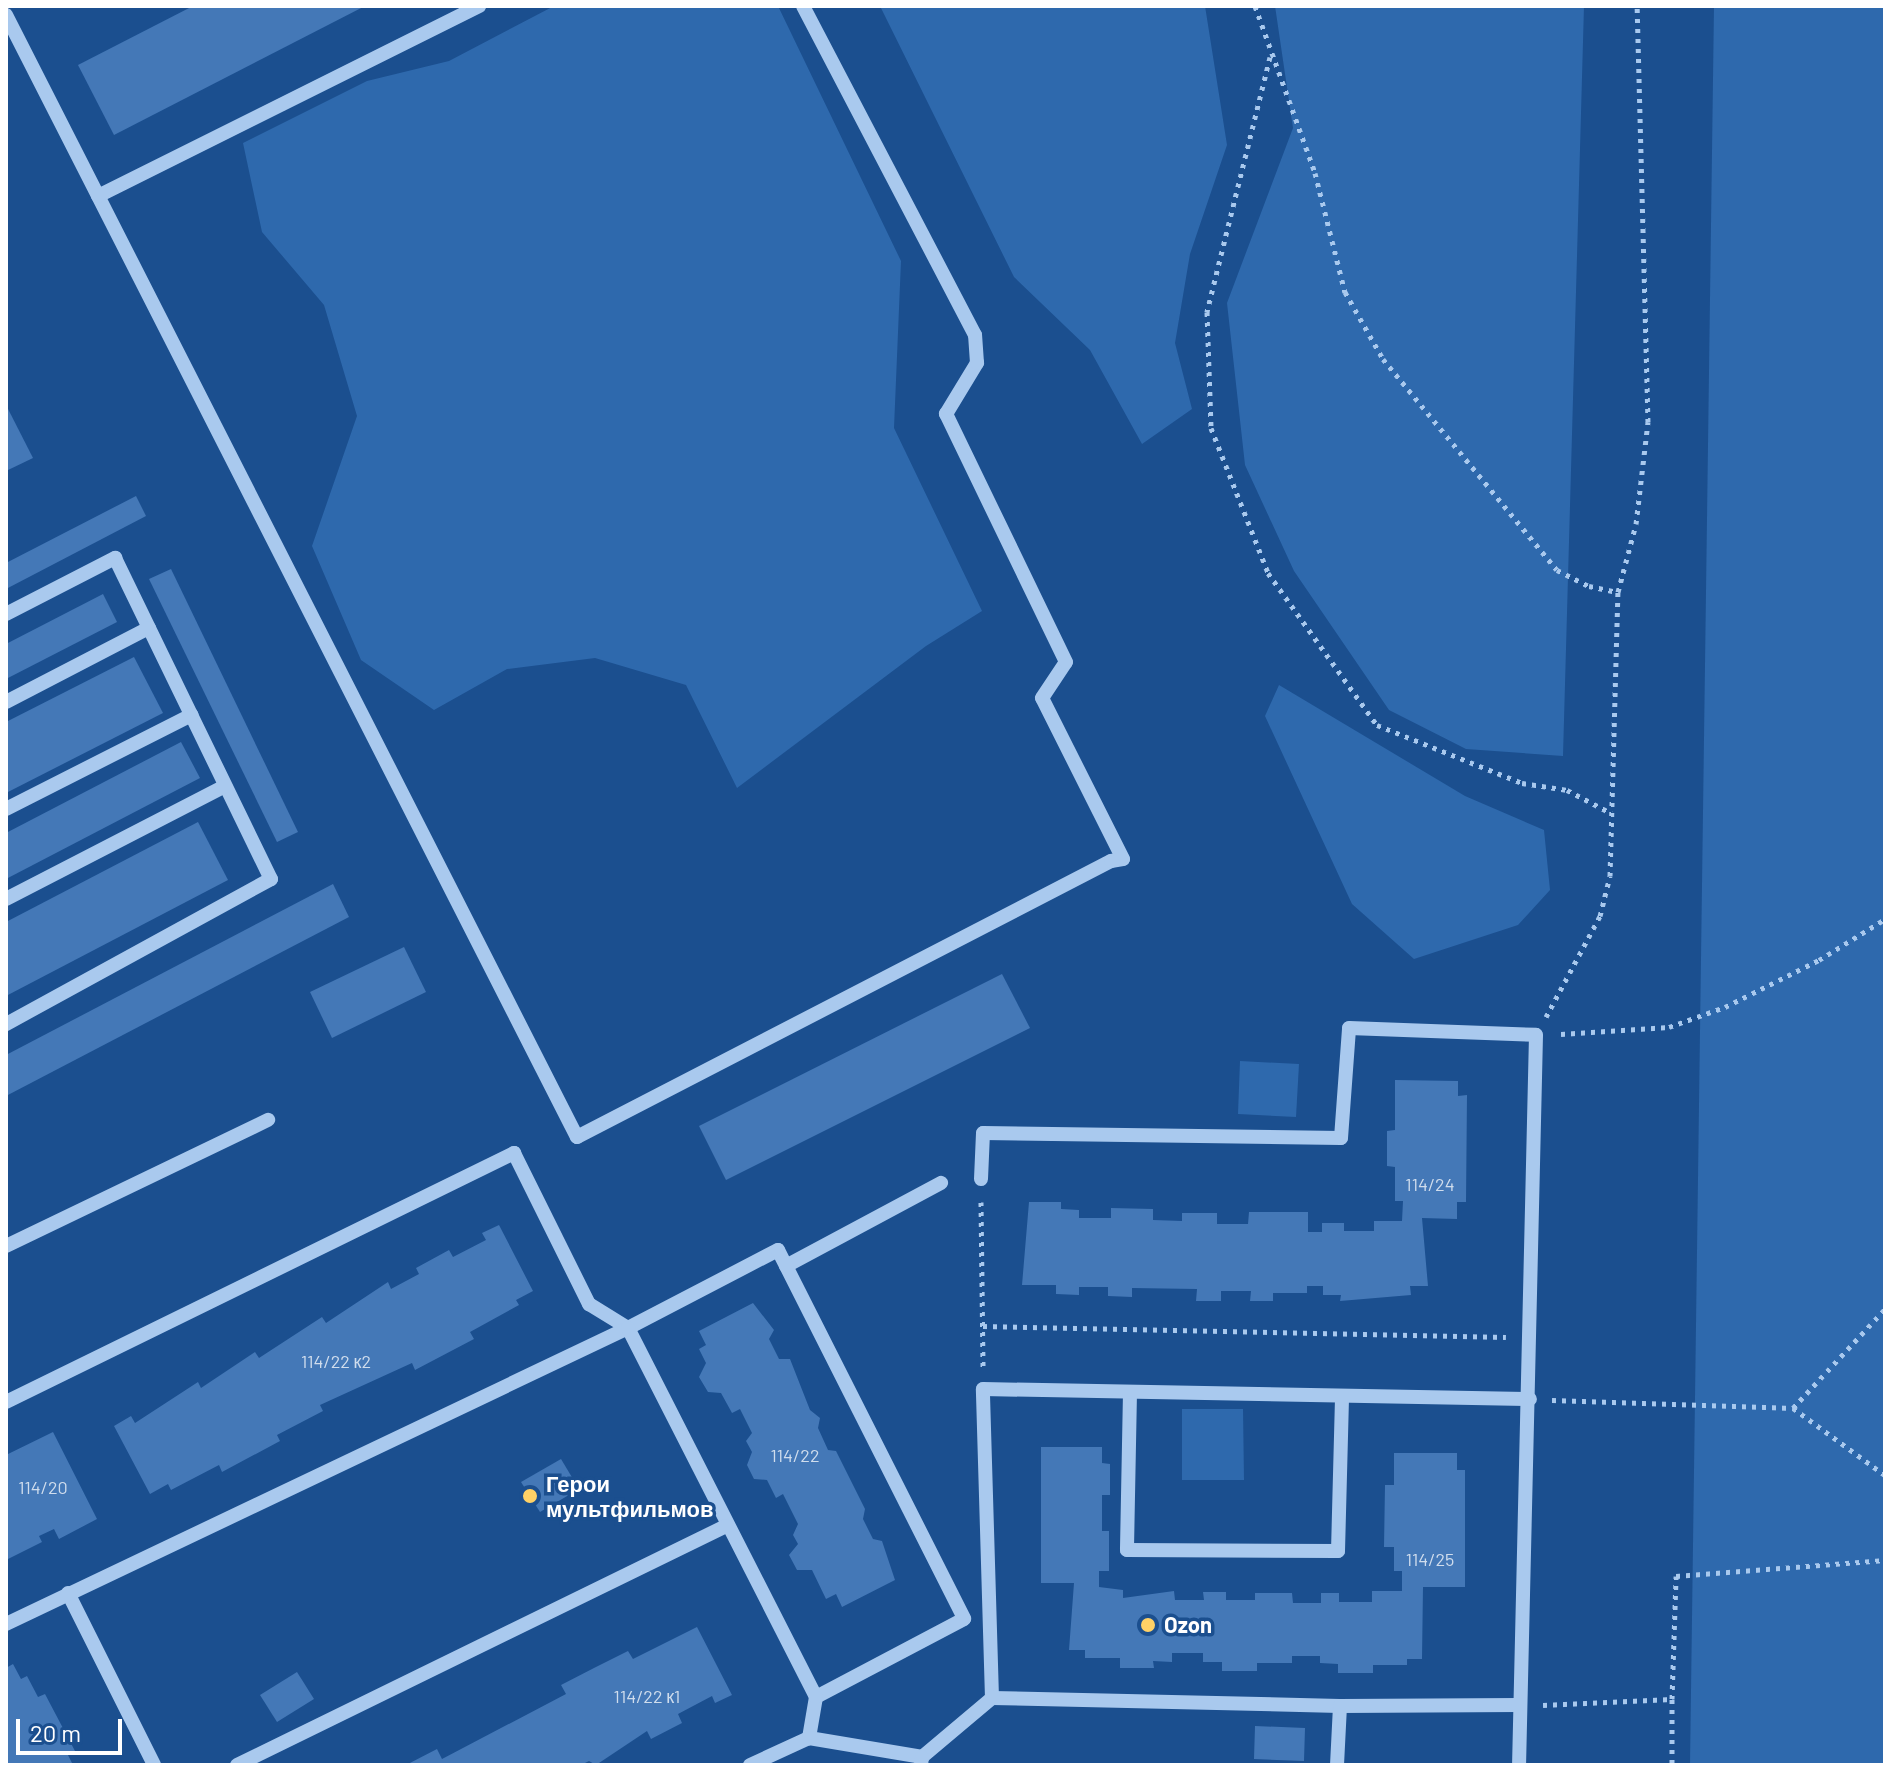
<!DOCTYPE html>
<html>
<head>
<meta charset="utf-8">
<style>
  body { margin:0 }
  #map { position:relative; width:1891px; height:1771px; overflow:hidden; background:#1b4f8f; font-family:Barlow,sans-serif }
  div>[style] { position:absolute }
  .green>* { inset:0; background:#2e69ad }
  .building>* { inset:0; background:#4478b7 }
  .path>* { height:5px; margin-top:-2.5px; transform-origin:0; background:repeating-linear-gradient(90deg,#a9c9ee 0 4px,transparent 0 10px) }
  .minor>* { height:14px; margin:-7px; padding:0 7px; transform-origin:7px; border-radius:7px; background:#a9c9ee }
  .dots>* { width:22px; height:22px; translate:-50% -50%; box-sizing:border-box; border:4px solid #1b4f8f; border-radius:50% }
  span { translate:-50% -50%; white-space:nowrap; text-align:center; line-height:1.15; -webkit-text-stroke:7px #1b4f8f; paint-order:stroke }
  .number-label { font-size:18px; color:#d0dded }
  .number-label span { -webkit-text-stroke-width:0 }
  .poi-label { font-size:22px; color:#fff; font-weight:700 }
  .left { translate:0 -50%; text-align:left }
  .frame { position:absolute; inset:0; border:8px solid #fff; pointer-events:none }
  .scale { position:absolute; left:16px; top:1719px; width:106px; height:36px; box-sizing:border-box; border:4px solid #fff; border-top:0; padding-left:10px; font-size:24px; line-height:28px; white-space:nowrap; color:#fff; -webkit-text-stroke:6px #1b4f8f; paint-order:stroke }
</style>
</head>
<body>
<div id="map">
  <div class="green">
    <i style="clip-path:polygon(554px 6px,778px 6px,901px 261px,894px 428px,982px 611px,926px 646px,737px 788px,686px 685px,595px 658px,507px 669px,434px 710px,361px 660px,312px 546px,357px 416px,324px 305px,262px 232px,243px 143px,367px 81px,449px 61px)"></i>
    <i style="clip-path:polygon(880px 6px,1205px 6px,1227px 145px,1190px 254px,1175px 343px,1192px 409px,1142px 444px,1090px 350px,1014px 277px)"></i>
    <i style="clip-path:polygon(1275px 6px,1584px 6px,1563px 756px,1466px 749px,1389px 710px,1294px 571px,1245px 465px,1227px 303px,1293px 128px)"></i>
    <i style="clip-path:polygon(1714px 6px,1885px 6px,1885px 1765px,1690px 1765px)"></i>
    <i style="clip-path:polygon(1279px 685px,1465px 796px,1544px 830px,1550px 890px,1518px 925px,1414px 959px,1352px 904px,1265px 716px)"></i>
    <i style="clip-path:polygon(1240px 1061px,1299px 1064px,1296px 1117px,1238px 1114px)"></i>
    <i style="clip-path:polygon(1182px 1409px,1243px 1409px,1244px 1480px,1182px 1480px)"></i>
  </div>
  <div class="building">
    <i style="clip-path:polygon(193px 6px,365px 6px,114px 135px,78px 65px)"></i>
    <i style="clip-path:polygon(6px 405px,33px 458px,6px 471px)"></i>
    <i style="clip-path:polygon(136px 496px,146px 516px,6px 589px,6px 563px)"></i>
    <i style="clip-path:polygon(171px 569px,298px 832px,277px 842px,149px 579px)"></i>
    <i style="clip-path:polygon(103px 594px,117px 622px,6px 679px,6px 644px)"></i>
    <i style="clip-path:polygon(134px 657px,163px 713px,6px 793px,6px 722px)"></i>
    <i style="clip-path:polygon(181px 742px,200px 778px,6px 879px,6px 833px)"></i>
    <i style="clip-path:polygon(198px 822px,228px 880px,6px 996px,6px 922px)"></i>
    <i style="clip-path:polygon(333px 884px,349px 917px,6px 1096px,6px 1055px)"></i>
    <i style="clip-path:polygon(404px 947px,426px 992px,332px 1038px,310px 992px)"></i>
    <i style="clip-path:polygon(1002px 974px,1030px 1028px,726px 1180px,699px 1126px)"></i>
    <i style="clip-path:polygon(1395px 1080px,1458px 1081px,1458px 1096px,1467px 1095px,1466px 1202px,1457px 1202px,1457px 1219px,1422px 1218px,1428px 1286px,1410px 1286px,1411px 1295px,1340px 1301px,1341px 1295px,1323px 1295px,1323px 1286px,1307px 1286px,1307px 1293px,1273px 1293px,1273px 1301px,1250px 1301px,1251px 1291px,1221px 1291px,1221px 1301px,1196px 1301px,1197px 1289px,1132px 1288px,1132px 1297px,1108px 1296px,1108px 1287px,1079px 1287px,1079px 1295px,1056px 1294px,1056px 1285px,1022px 1285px,1029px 1202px,1061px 1202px,1061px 1209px,1079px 1210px,1079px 1218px,1111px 1218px,1111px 1208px,1153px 1209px,1153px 1220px,1182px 1221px,1182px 1213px,1217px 1213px,1217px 1224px,1248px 1224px,1249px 1212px,1308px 1212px,1308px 1232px,1322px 1232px,1322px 1223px,1344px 1223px,1344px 1231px,1374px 1231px,1374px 1221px,1402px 1221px,1403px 1201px,1395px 1201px,1395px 1167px,1387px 1166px,1387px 1131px,1395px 1130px)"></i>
    <i style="clip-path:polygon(499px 1225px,533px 1291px,516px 1300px,519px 1305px,470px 1332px,474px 1339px,415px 1370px,412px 1363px,320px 1405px,323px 1411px,277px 1435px,280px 1441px,222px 1472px,219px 1465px,171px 1490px,168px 1484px,150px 1494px,114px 1426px,131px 1416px,135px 1423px,198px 1382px,201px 1388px,255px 1352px,259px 1358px,322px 1317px,326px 1323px,388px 1282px,391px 1289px,419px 1274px,416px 1268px,449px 1250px,453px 1257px,486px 1240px,482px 1233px)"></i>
    <i style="clip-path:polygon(753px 1303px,774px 1330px,769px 1339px,779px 1359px,790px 1359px,810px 1410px,820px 1418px,818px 1428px,828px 1450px,836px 1451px,865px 1509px,863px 1519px,873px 1539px,882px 1541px,895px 1580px,842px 1607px,836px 1594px,826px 1599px,812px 1570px,797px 1570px,789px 1555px,798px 1544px,793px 1535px,798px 1524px,783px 1494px,776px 1498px,767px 1480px,754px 1479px,747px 1465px,752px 1452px,746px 1441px,752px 1433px,740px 1409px,732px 1413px,721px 1393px,708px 1392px,699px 1377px,706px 1363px,699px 1349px,706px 1345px,699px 1331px)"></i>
    <i style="clip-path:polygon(53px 1432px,97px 1519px,59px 1539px,54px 1529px,39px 1536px,42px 1542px,6px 1560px,6px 1455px)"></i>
    <i style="clip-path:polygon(1041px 1447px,1102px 1447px,1102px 1463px,1110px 1464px,1110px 1495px,1102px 1495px,1102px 1531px,1109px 1531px,1109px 1571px,1099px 1571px,1099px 1587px,1123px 1590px,1123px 1598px,1174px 1591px,1175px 1600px,1204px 1600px,1203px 1592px,1226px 1592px,1226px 1600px,1255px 1600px,1255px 1593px,1292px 1593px,1293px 1603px,1321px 1603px,1321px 1593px,1339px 1593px,1339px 1602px,1372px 1602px,1372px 1591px,1402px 1591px,1402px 1571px,1394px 1571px,1394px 1547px,1384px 1547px,1385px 1485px,1394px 1485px,1394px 1453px,1457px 1453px,1457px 1470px,1465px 1470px,1465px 1587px,1423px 1587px,1422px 1659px,1407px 1659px,1407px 1665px,1373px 1665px,1373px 1673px,1338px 1673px,1338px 1664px,1320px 1663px,1320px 1656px,1292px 1656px,1292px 1663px,1257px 1663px,1257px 1671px,1222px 1671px,1222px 1662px,1203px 1662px,1203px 1653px,1172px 1653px,1172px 1662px,1153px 1661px,1154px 1668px,1120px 1668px,1120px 1658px,1085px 1658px,1085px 1650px,1069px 1650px,1074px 1583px,1041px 1583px)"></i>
    <i style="clip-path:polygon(561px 1459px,579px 1489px,540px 1512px,521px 1482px)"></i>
    <i style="clip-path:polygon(697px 1627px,732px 1695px,715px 1703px,712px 1696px,678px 1714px,682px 1723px,651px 1739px,647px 1731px,596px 1765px,589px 1761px,581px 1765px,406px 1765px,437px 1749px,442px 1759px,566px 1694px,561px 1685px,594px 1668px,628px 1651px,633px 1659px)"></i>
    <i style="clip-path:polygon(13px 1664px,21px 1679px,27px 1676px,38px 1697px,45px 1694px,75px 1751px,68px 1755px,73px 1765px,6px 1765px,6px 1668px)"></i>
    <i style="clip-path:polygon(297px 1672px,314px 1699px,277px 1722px,260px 1695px)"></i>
    <i style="clip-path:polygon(1255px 1726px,1305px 1728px,1304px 1761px,1254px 1759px)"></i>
  </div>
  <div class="path">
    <i style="left:1255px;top:6px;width:177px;rotate:70.2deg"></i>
    <i style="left:1315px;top:173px;width:123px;rotate:75.9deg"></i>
    <i style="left:1345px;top:292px;width:77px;rotate:60.4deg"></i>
    <i style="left:1383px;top:359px;width:273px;rotate:50.5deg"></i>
    <i style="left:1557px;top:570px;width:36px;rotate:27deg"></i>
    <i style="left:1589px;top:586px;width:30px;rotate:12deg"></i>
    <i style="left:1270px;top:57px;width:263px;rotate:103.9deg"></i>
    <i style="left:1207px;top:312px;width:116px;rotate:88deg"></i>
    <i style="left:1211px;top:428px;width:156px;rotate:68.5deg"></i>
    <i style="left:1268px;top:573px;width:187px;rotate:54.4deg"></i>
    <i style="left:1377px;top:725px;width:156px;rotate:21.8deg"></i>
    <i style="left:1522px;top:783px;width:46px;rotate:8.8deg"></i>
    <i style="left:1567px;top:790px;width:50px;rotate:27.6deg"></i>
    <i style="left:1546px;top:1017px;width:115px;rotate:-61.9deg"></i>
    <i style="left:1600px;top:916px;width:41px;rotate:-76deg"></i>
    <i style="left:1610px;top:876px;width:284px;rotate:-88.4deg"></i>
    <i style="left:1618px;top:592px;width:70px;rotate:-75.2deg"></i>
    <i style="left:1636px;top:524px;width:103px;rotate:-83.3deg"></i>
    <i style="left:1648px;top:422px;width:416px;rotate:-91.5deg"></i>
    <i style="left:1561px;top:1034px;width:108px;rotate:-3.7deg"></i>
    <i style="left:1669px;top:1027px;width:59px;rotate:-19.7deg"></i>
    <i style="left:1725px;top:1007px;width:105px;rotate:-26.6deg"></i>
    <i style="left:1819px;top:960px;width:78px;rotate:-31.8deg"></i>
    <i style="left:981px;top:1202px;width:166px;rotate:89.3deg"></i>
    <i style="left:983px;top:1326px;width:523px;rotate:1.2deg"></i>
    <i style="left:1552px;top:1400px;width:241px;rotate:1.9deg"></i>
    <i style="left:1793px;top:1408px;width:114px;rotate:36.1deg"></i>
    <i style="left:1793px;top:1408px;width:135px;rotate:-47.1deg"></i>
    <i style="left:1672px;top:1699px;width:123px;rotate:-88.1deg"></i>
    <i style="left:1676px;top:1576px;width:210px;rotate:-4.4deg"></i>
    <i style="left:1543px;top:1705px;width:129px;rotate:-2.7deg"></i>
    <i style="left:1672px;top:1699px;width:66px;rotate:90deg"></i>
  </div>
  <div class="minor">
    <i style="left:6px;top:15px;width:1259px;rotate:63.03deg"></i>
    <i style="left:577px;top:1137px;width:601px;rotate:-27.33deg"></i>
    <i style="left:1111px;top:861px;width:12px;rotate:-9deg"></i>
    <i style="left:1123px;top:859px;width:180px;rotate:-116.7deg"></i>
    <i style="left:1042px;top:698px;width:43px;rotate:-56.3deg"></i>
    <i style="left:1066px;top:662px;width:276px;rotate:-115.8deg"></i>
    <i style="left:946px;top:414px;width:60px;rotate:-58.7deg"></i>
    <i style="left:977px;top:363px;width:28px;rotate:-94deg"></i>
    <i style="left:975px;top:335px;width:371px;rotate:-117.6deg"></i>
    <i style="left:98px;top:196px;width:426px;rotate:-26.5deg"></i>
    <i style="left:6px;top:614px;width:123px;rotate:-27.2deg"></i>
    <i style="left:115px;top:558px;width:357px;rotate:64.1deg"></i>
    <i style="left:271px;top:879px;width:302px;rotate:151.3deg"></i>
    <i style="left:6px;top:702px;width:161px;rotate:-27.4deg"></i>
    <i style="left:6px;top:809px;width:208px;rotate:-26.9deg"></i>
    <i style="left:6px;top:899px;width:246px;rotate:-27.3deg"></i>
    <i style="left:981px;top:1179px;width:46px;rotate:-87.5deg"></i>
    <i style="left:983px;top:1133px;width:358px;rotate:0.8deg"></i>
    <i style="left:1341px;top:1138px;width:110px;rotate:-85.8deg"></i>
    <i style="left:1349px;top:1028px;width:187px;rotate:2.1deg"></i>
    <i style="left:1536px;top:1035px;width:730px;rotate:91.33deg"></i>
    <i style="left:6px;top:1246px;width:291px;rotate:-25.7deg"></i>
    <i style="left:786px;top:1266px;width:176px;rotate:-28.2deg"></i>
    <i style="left:1130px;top:1392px;width:158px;rotate:91.1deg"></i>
    <i style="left:1127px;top:1550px;width:211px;rotate:0.3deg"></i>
    <i style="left:1338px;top:1551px;width:155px;rotate:-88.5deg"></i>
    <i style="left:6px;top:1402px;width:566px;rotate:-26.11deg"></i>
    <i style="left:514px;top:1153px;width:169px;rotate:63.6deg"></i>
    <i style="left:589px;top:1304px;width:46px;rotate:31.6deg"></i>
    <i style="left:628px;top:1328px;width:169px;rotate:-27.5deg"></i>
    <i style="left:778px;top:1250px;width:413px;rotate:63.2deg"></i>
    <i style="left:964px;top:1619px;width:167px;rotate:152.2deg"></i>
    <i style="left:816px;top:1697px;width:42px;rotate:99.7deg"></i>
    <i style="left:68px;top:1593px;width:192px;rotate:63.4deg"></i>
    <i style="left:6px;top:1624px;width:689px;rotate:-25.45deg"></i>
    <i style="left:628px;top:1328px;width:414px;rotate:63deg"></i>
    <i style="left:992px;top:1698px;width:309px;rotate:-91.7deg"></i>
    <i style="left:983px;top:1389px;width:547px;rotate:1.05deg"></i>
    <i style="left:922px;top:1757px;width:92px;rotate:-40.1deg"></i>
    <i style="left:992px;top:1698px;width:348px;rotate:1.3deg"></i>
    <i style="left:237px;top:1765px;width:544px;rotate:-26.05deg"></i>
    <i style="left:750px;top:1765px;width:65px;rotate:-24.6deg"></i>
    <i style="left:809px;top:1738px;width:115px;rotate:9.5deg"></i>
    <i style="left:922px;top:1757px;width:8px;rotate:97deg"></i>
    <i style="left:1337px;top:1765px;width:59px;rotate:-87.1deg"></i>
    <i style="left:1340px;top:1706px;width:179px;rotate:-0.3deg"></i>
  </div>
  <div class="dots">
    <i style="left:530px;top:1496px;background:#ffd166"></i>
    <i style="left:1148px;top:1625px;background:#ffd166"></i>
  </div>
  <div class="number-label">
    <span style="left:1430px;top:1184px">114/24</span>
    <span style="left:336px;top:1361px">114/22 к2</span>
    <span style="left:795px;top:1455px">114/22</span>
    <span style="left:43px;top:1487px">114/20</span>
    <span style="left:1430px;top:1559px">114/25</span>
    <span style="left:647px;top:1696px">114/22 к1</span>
  </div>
  <div class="poi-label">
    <span class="left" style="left:546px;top:1496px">Герои<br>мультфильмов</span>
    <span class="left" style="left:1164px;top:1625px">Ozon</span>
  </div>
  <div class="frame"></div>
  <div class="scale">20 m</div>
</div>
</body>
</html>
